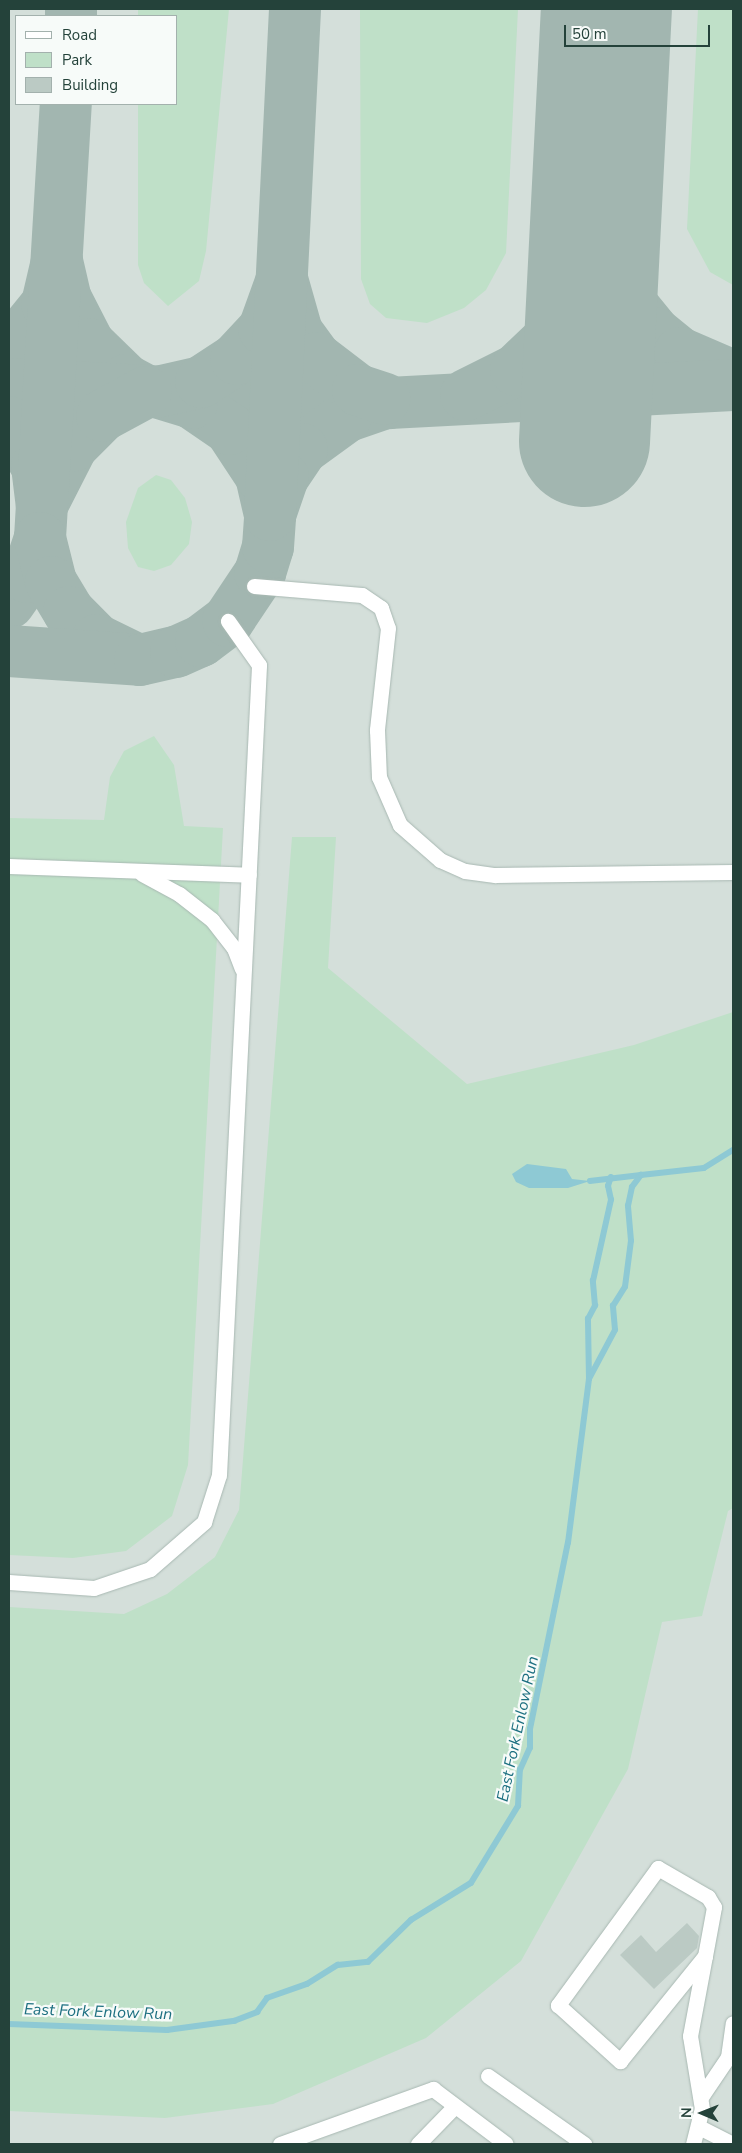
<!DOCTYPE html>
<html>
<head>
<meta charset="utf-8">
<style>
  body { margin:0 }
  #map { position:relative; width:742px; height:2153px; overflow:hidden; background:#e6efeb; font-family:"Nunito Sans",sans-serif }
  div>[style] { position:absolute }
  .built>* { inset:0; background:#d4dfda }
  .green>* { inset:0; background:#bfe0c8 }
  .water>* { inset:0; background:#8ec9d4 }
  .stream>* { height:5.5px; margin:-2.75px; padding:0 2.75px; transform-origin:2.75px; border-radius:2.75px; background:#8ec9d4 }
  .taxiway>* { height:52px; margin:-26px; padding:0 26px; transform-origin:26px; border-radius:26px; background:#a2b6b0 }
  .runway>* { height:131px; margin:-65.5px; padding:0 65.5px; transform-origin:65.5px; border-radius:65.5px; background:#a2b6b0 }
  .building>* { inset:0; background:#bbcac4 }
  .roads { filter:drop-shadow(0 0 1px #a8b8b2) drop-shadow(0 0 1px #a8b8b2) }
  .minor>* { height:15px; margin:-7.5px; padding:0 7.5px; transform-origin:7.5px; border-radius:7.5px; background:#fff }
  span { translate:-50% -50%; white-space:nowrap; text-align:center; line-height:1.15; -webkit-text-stroke:4.5px #f7fbf9; paint-order:stroke }
  .water-label { font-size:16px; color:#1c6f80; font-style:italic }
  .frame { position:absolute; inset:0; border:10px solid #24423a; pointer-events:none }
  .legend { position:absolute; left:15px; top:15px; width:162px; height:90px; box-sizing:border-box; background:#f7fbf9; border:1px solid #a3b1ad; margin:0; padding:6px 9px; list-style:none; font-size:15px; color:#24423a }
  .legend li { display:flex; align-items:center; gap:10px; height:25px }
  .legend b { width:25px; border:1px solid #a3b1ad }
  .north { position:absolute; left:677px; top:2088px; width:50px; height:50px; -webkit-text-stroke:4px #f7fbf9; paint-order:stroke; rotate:271deg; font-size:14px; font-weight:700; line-height:20px; text-align:center; color:#24423a }
  .north::after { content:''; display:block; margin:auto; width:18px; height:22px; background:#24423a; clip-path:polygon(50% 0,100% 100%,50% 72%,0 100%) }
  .scale { position:absolute; left:564px; top:25px; width:146px; height:22px; box-sizing:border-box; border:2px solid #24423a; border-top:0; padding-left:6px; font-size:15px; line-height:18px; white-space:nowrap; color:#24423a; -webkit-text-stroke:4px #f7fbf9; paint-order:stroke }
</style>
</head>
<body>
<div id="map">
  <div class="built">
    <i style="clip-path:polygon(evenodd,9px 9px,733px 9px,733px 2144px,9px 2144px,9px 9px,16px 16px,176px 16px,176px 104px,16px 104px,16px 16px)"></i>
  </div>
  <div class="green">
    <i style="clip-path:polygon(138px 9px,229px 9px,206px 251px,199px 281px,168px 306px,144px 283px,138px 265px,138px 104px,176px 104px,176px 16px,138px 16px)"></i>
    <i style="clip-path:polygon(360px 9px,518px 9px,506px 253px,486px 290px,464px 308px,427px 323px,386px 318px,370px 304px,361px 279px)"></i>
    <i style="clip-path:polygon(698px 9px,733px 9px,733px 285px,710px 272px,687px 229px)"></i>
    <i style="clip-path:polygon(156px 475px,171px 480px,185px 498px,192px 522px,189px 544px,171px 565px,154px 571px,138px 567px,128px 548px,126px 522px,138px 488px)"></i>
    <i style="clip-path:polygon(154px 736px,174px 765px,184px 826px,223px 828px,188px 1465px,172px 1516px,126px 1551px,73px 1558px,9px 1555px,9px 818px,104px 820px,110px 777px,124px 751px)"></i>
    <i style="clip-path:polygon(292px 837px,336px 837px,328px 968px,467px 1084px,634px 1045px,733px 1012px,733px 1508px,728px 1511px,702px 1616px,662px 1622px,628px 1769px,521px 1961px,426px 2038px,273px 2104px,165px 2118px,9px 2111px,9px 1607px,124px 1614px,167px 1594px,215px 1557px,239px 1510px)"></i>
  </div>
  <div class="water">
    <i style="clip-path:polygon(527px 1164px,566px 1169px,572px 1179px,590px 1181px,568px 1188px,529px 1188px,516px 1182px,512px 1174px)"></i>
  </div>
  <div class="stream">
    <i style="left:590px;top:1181px;width:51px;rotate:-6.7deg"></i>
    <i style="left:589px;top:1379px;width:60px;rotate:-91deg"></i>
    <i style="left:588px;top:1319px;width:15px;rotate:-62deg"></i>
    <i style="left:595px;top:1306px;width:25px;rotate:-95deg"></i>
    <i style="left:593px;top:1281px;width:83px;rotate:-77.5deg"></i>
    <i style="left:611px;top:1200px;width:14px;rotate:-102deg"></i>
    <i style="left:608px;top:1186px;width:9px;rotate:-72deg"></i>
    <i style="left:9px;top:2024px;width:158px;rotate:2.2deg"></i>
    <i style="left:167px;top:2030px;width:68px;rotate:-7.7deg"></i>
    <i style="left:234px;top:2021px;width:25px;rotate:-21deg"></i>
    <i style="left:257px;top:2012px;width:17px;rotate:-54deg"></i>
    <i style="left:267px;top:1998px;width:42px;rotate:-19.3deg"></i>
    <i style="left:307px;top:1984px;width:36px;rotate:-32deg"></i>
    <i style="left:338px;top:1965px;width:30px;rotate:-6deg"></i>
    <i style="left:368px;top:1962px;width:60px;rotate:-44.3deg"></i>
    <i style="left:411px;top:1920px;width:70px;rotate:-31.7deg"></i>
    <i style="left:471px;top:1883px;width:90px;rotate:-58.6deg"></i>
    <i style="left:518px;top:1806px;width:36px;rotate:-87deg"></i>
    <i style="left:520px;top:1770px;width:24px;rotate:-66deg"></i>
    <i style="left:530px;top:1748px;width:19px;rotate:-90deg"></i>
    <i style="left:530px;top:1729px;width:190px;rotate:-78.5deg"></i>
    <i style="left:568px;top:1543px;width:165px;rotate:-82.7deg"></i>
    <i style="left:589px;top:1379px;width:55px;rotate:-62deg"></i>
    <i style="left:615px;top:1330px;width:24px;rotate:-95deg"></i>
    <i style="left:613px;top:1306px;width:22px;rotate:-58deg"></i>
    <i style="left:625px;top:1287px;width:46px;rotate:-82.6deg"></i>
    <i style="left:631px;top:1241px;width:35px;rotate:-95deg"></i>
    <i style="left:628px;top:1206px;width:19px;rotate:-78deg"></i>
    <i style="left:632px;top:1187px;width:15px;rotate:-53deg"></i>
    <i style="left:641px;top:1175px;width:63px;rotate:-6.3deg"></i>
    <i style="left:704px;top:1168px;width:34px;rotate:-32deg"></i>
  </div>
  <div class="taxiway">
    <i style="left:71px;top:16px;width:7px;rotate:-90deg"></i>
    <i style="left:597px;top:182px;width:69px;rotate:82.5deg"></i>
    <i style="left:606px;top:250px;width:62px;rotate:64.3deg"></i>
    <i style="left:633px;top:306px;width:35px;rotate:51deg"></i>
    <i style="left:655px;top:333px;width:32px;rotate:39deg"></i>
    <i style="left:680px;top:353px;width:58px;rotate:23.5deg"></i>
    <i style="left:9px;top:351px;width:60px;rotate:-51deg"></i>
    <i style="left:47px;top:304px;width:44px;rotate:-76.9deg"></i>
    <i style="left:57px;top:261px;width:39px;rotate:77deg"></i>
    <i style="left:66px;top:299px;width:51px;rotate:62.9deg"></i>
    <i style="left:89px;top:344px;width:52px;rotate:44.2deg"></i>
    <i style="left:126px;top:380px;width:26px;rotate:28deg"></i>
    <i style="left:9px;top:384px;width:380px;rotate:2.9deg"></i>
    <i style="left:389px;top:403px;width:344px;rotate:-3deg"></i>
    <i style="left:466px;top:395px;width:56px;rotate:-26.6deg"></i>
    <i style="left:516px;top:370px;width:52px;rotate:-43.5deg"></i>
    <i style="left:554px;top:334px;width:58px;rotate:-61.2deg"></i>
    <i style="left:582px;top:283px;width:66px;rotate:-77.7deg"></i>
    <i style="left:380px;top:405px;width:36px;rotate:161deg"></i>
    <i style="left:346px;top:417px;width:54px;rotate:144deg"></i>
    <i style="left:302px;top:449px;width:34px;rotate:124deg"></i>
    <i style="left:283px;top:477px;width:40px;rotate:108.9deg"></i>
    <i style="left:270px;top:515px;width:40px;rotate:-103deg"></i>
    <i style="left:261px;top:476px;width:56px;rotate:-123.4deg"></i>
    <i style="left:230px;top:429px;width:46px;rotate:-145.6deg"></i>
    <i style="left:192px;top:403px;width:37px;rotate:-163deg"></i>
    <i style="left:157px;top:392px;width:45px;rotate:-12.8deg"></i>
    <i style="left:201px;top:382px;width:42px;rotate:-33.3deg"></i>
    <i style="left:236px;top:359px;width:41px;rotate:-47deg"></i>
    <i style="left:264px;top:329px;width:53px;rotate:-70.2deg"></i>
    <i style="left:282px;top:279px;width:55px;rotate:74.2deg"></i>
    <i style="left:297px;top:332px;width:32px;rotate:54deg"></i>
    <i style="left:316px;top:358px;width:53px;rotate:37.3deg"></i>
    <i style="left:358px;top:390px;width:28px;rotate:18deg"></i>
    <i style="left:9px;top:422px;width:52px;rotate:57.5deg"></i>
    <i style="left:37px;top:466px;width:39px;rotate:83deg"></i>
    <i style="left:42px;top:505px;width:66px;rotate:-63deg"></i>
    <i style="left:72px;top:446px;width:42px;rotate:-45deg"></i>
    <i style="left:102px;top:416px;width:50px;rotate:-28.6deg"></i>
    <i style="left:40px;top:538px;width:435px;rotate:-86.6deg"></i>
    <i style="left:9px;top:603px;width:32px;rotate:-55deg"></i>
    <i style="left:27px;top:577px;width:41px;rotate:-71.6deg"></i>
    <i style="left:40px;top:538px;width:45px;rotate:76deg"></i>
    <i style="left:51px;top:582px;width:35px;rotate:59deg"></i>
    <i style="left:69px;top:612px;width:40px;rotate:45deg"></i>
    <i style="left:97px;top:640px;width:41px;rotate:25.9deg"></i>
    <i style="left:9px;top:651px;width:131px;rotate:3.9deg"></i>
    <i style="left:140px;top:660px;width:37px;rotate:-13deg"></i>
    <i style="left:176px;top:652px;width:27px;rotate:-24deg"></i>
    <i style="left:201px;top:641px;width:34px;rotate:-37deg"></i>
    <i style="left:228px;top:621px;width:58px;rotate:-56.3deg"></i>
    <i style="left:260px;top:573px;width:27px;rotate:-73deg"></i>
    <i style="left:268px;top:547px;width:32px;rotate:-86deg"></i>
    <i style="left:270px;top:515px;width:507px;rotate:-87.17deg"></i>
  </div>
  <div class="runway">
    <i style="left:584px;top:441px;width:433px;rotate:-87.1deg"></i>
  </div>
  <div class="building">
    <i style="clip-path:polygon(687px 1923px,699px 1936px,697px 1948px,654px 1989px,620px 1955px,641px 1935px,656px 1952px)"></i>
  </div>
  <div class="roads">
    <div class="minor">
      <i style="left:254px;top:586px;width:108px;rotate:4.8deg"></i>
      <i style="left:362px;top:595px;width:23px;rotate:34deg"></i>
      <i style="left:381px;top:608px;width:21px;rotate:71deg"></i>
      <i style="left:388px;top:628px;width:103px;rotate:96.2deg"></i>
      <i style="left:377px;top:730px;width:47px;rotate:87.6deg"></i>
      <i style="left:379px;top:777px;width:52px;rotate:66.4deg"></i>
      <i style="left:400px;top:825px;width:53px;rotate:41.2deg"></i>
      <i style="left:440px;top:860px;width:27px;rotate:24deg"></i>
      <i style="left:465px;top:871px;width:30px;rotate:8deg"></i>
      <i style="left:495px;top:875px;width:238px;rotate:-0.7deg"></i>
      <i style="left:9px;top:866px;width:240px;rotate:2.1deg"></i>
      <i style="left:142px;top:874px;width:42px;rotate:28.4deg"></i>
      <i style="left:179px;top:894px;width:42px;rotate:38.2deg"></i>
      <i style="left:212px;top:920px;width:36px;rotate:52deg"></i>
      <i style="left:234px;top:948px;width:22px;rotate:69deg"></i>
      <i style="left:9px;top:1582px;width:85px;rotate:4deg"></i>
      <i style="left:94px;top:1588px;width:59px;rotate:-18.7deg"></i>
      <i style="left:150px;top:1569px;width:72px;rotate:-41deg"></i>
      <i style="left:204px;top:1522px;width:49px;rotate:-72.3deg"></i>
      <i style="left:219px;top:1475px;width:811px;rotate:-87.17deg"></i>
      <i style="left:259px;top:665px;width:54px;rotate:-125.2deg"></i>
      <i style="left:488px;top:2076px;width:118px;rotate:35.3deg"></i>
      <i style="left:701px;top:2097px;width:48px;rotate:-56deg"></i>
      <i style="left:728px;top:2057px;width:34px;rotate:-82deg"></i>
      <i style="left:699px;top:2127px;width:37px;rotate:27deg"></i>
      <i style="left:280px;top:2144px;width:163px;rotate:-19.8deg"></i>
      <i style="left:433px;top:2089px;width:91px;rotate:37deg"></i>
      <i style="left:418px;top:2144px;width:53px;rotate:-45.8deg"></i>
      <i style="left:693px;top:2144px;width:36px;rotate:-76deg"></i>
      <i style="left:702px;top:2109px;width:74px;rotate:-99.3deg"></i>
      <i style="left:690px;top:2036px;width:81px;rotate:-79.4deg"></i>
      <i style="left:705px;top:1956px;width:50px;rotate:-79.6deg"></i>
      <i style="left:714px;top:1907px;width:12px;rotate:-121deg"></i>
      <i style="left:708px;top:1897px;width:58px;rotate:-149.9deg"></i>
      <i style="left:658px;top:1868px;width:170px;rotate:126.1deg"></i>
      <i style="left:558px;top:2005px;width:84px;rotate:42.1deg"></i>
      <i style="left:620px;top:2061px;width:135px;rotate:-51deg"></i>
    </div>
  </div>
  <div class="water-label">
    <span style="left:518px;top:1729px;rotate:-78deg">East Fork Enlow Run</span>
    <span style="left:98px;top:2012px;rotate:2deg">East Fork Enlow Run</span>
  </div>
  <div class="frame"></div>
  <ul class="legend">
  <li><b style="height:6px;background:#fff"></b>Road</li>
  <li><b style="height:14px;background:#bfe0c8"></b>Park</li>
  <li><b style="height:14px;background:#bbcac4"></b>Building</li>
  </ul>
  <div class="north">N</div>
  <div class="scale">50 m</div>
</div>
</body>
</html>
